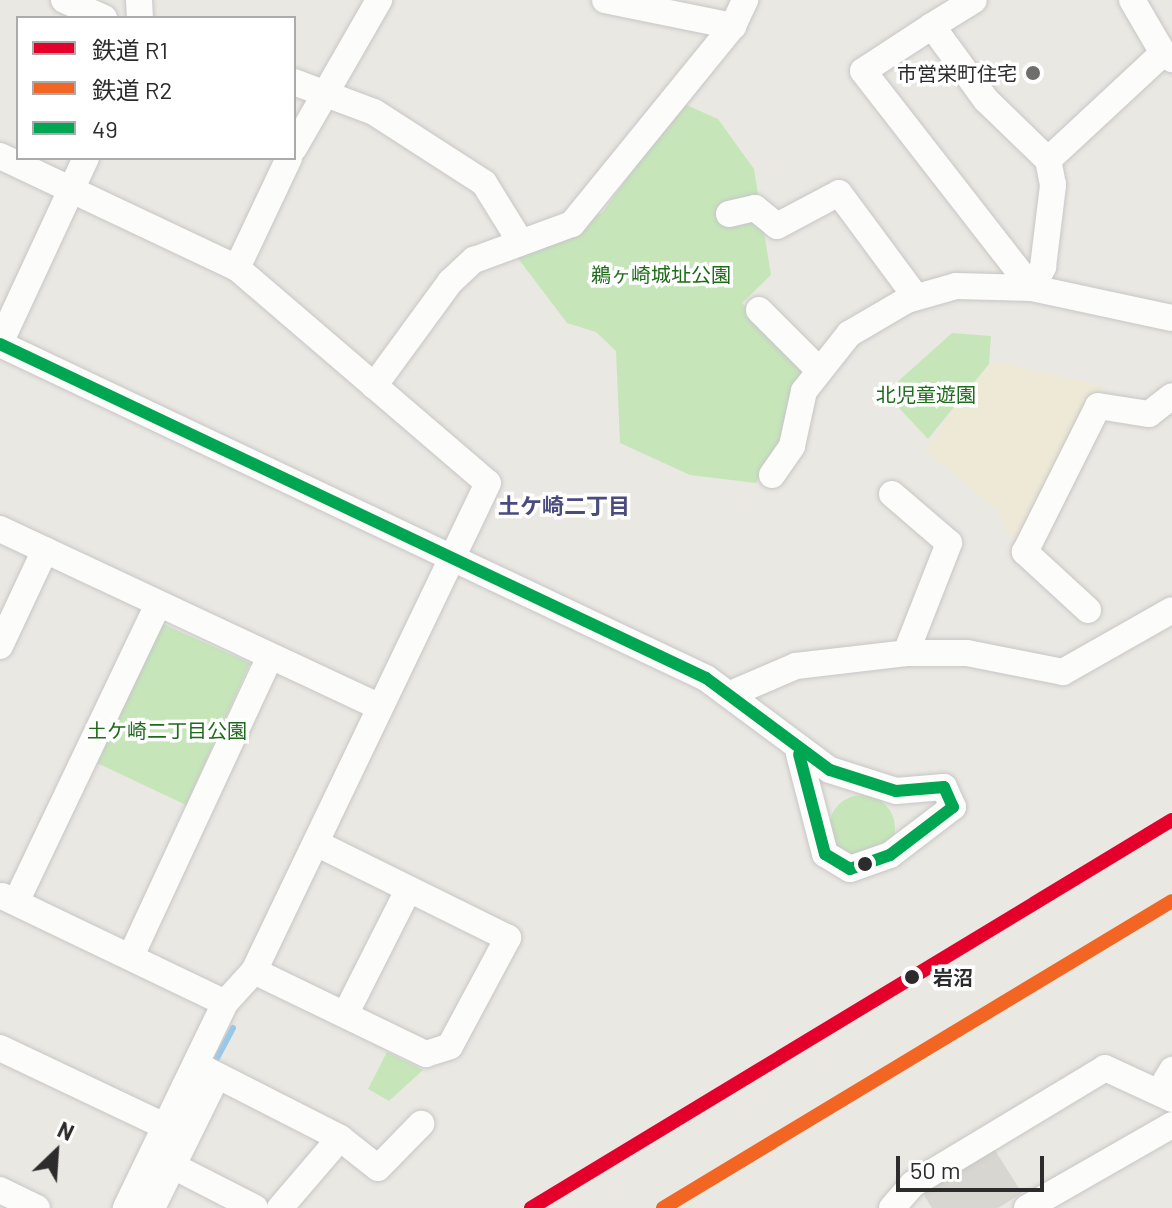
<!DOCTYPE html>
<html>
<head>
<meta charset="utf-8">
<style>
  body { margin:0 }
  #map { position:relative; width:1172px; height:1208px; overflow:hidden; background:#eae8e2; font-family:Barlow,"Noto Sans JP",sans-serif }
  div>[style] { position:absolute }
  .education>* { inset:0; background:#ede9d6 }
  .green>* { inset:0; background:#c6e6ba }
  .round { border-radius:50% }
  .plaza>* { inset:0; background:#d8d6d0 }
  .stream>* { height:6px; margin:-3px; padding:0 3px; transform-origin:3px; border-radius:3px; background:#94c9ec }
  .roads { filter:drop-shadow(0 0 2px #c7c6c7) drop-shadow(0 0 2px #c7c6c7) }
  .minor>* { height:26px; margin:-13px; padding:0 13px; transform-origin:13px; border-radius:13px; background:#fcfcfb }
  .bus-1>* { height:12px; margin:-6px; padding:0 6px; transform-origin:6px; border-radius:6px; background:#00a651 }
  .rail-1>* { height:14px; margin:-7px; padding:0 7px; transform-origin:7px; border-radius:7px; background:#e4002b }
  .rail-2>* { height:14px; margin:-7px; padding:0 7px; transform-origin:7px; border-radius:7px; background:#f26522 }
  .dots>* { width:22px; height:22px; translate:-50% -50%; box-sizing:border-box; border:4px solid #fff; border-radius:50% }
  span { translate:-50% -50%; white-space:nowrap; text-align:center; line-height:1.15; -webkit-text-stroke:7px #fff; paint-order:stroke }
  .poi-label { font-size:20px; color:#2c2c2c }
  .right { translate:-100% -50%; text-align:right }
  .park-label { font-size:20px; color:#1e6b19 }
  .stop-label { font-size:20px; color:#2c2c2c; font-weight:700 }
  .left { translate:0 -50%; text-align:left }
  .neighbourhood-label { font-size:22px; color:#4a4c7e; font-weight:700 }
  .legend { position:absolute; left:16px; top:16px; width:280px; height:144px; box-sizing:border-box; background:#fff; border:2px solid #ababab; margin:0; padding:10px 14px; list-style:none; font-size:24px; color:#2c2c2c }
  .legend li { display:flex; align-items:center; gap:16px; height:40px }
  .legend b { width:40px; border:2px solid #ababab }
  .north { position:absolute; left:16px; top:1112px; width:80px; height:80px; -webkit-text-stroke:6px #fff; paint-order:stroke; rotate:25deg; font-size:22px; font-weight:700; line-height:32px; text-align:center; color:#2c2c2c }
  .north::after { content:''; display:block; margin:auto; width:28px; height:36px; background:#2c2c2c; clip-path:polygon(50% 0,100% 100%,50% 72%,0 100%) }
  .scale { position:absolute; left:896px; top:1156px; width:148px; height:36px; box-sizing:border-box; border:4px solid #2c2c2c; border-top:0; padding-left:10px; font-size:24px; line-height:28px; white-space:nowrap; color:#2c2c2c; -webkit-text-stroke:6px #fff; paint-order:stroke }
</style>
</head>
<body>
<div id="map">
  <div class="education">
    <i style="clip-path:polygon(997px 362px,1104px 386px,1021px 543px,1007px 533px,998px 511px,925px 450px,984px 367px)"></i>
  </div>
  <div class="green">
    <i style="clip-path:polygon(682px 103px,718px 119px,754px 169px,771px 275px,742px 303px,806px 367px,781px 442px,756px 483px,690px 475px,620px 443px,616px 351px,596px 332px,567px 323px,514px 253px,602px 213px)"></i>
    <i style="clip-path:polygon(952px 333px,991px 336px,989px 364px,928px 439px,885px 393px)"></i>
    <i style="clip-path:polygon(163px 624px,250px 663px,186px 805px,97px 763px)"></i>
    <i class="round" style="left:829px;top:795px;width:66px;height:66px"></i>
    <i style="clip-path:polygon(387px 1052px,423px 1070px,389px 1101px,368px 1089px)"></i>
  </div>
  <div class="plaza">
    <i style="clip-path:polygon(993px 1147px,1022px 1193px,998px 1208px,932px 1208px,922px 1192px)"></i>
  </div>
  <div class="stream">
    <i style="left:217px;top:1058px;width:34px;rotate:-62deg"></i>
  </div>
  <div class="roads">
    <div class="minor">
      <i style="left:64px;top:0;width:44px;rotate:24.2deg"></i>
      <i style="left:139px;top:0;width:18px;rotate:87deg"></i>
      <i style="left:605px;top:0;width:131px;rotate:11.5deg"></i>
      <i style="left:1132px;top:0;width:61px;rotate:59.7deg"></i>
      <i style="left:932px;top:26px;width:49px;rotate:-31.8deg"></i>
      <i style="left:294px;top:82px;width:85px;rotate:20.6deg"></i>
      <i style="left:374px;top:112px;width:131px;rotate:32.8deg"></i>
      <i style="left:484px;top:183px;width:68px;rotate:58.2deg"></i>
      <i style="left:294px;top:148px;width:171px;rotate:-60.1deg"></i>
      <i style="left:0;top:156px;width:262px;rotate:25.3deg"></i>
      <i style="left:237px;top:268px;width:330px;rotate:40.6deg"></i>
      <i style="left:488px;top:483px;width:541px;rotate:115.62deg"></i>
      <i style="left:254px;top:971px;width:43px;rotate:132.2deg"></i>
      <i style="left:225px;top:1003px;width:228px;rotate:115.8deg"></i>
      <i style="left:1048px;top:160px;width:86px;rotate:-135.9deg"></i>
      <i style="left:986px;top:100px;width:92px;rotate:-126.1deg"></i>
      <i style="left:932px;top:26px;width:82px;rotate:146.9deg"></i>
      <i style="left:863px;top:71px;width:275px;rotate:52.1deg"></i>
      <i style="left:1032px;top:288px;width:143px;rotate:12.1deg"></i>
      <i style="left:729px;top:214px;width:27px;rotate:-13deg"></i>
      <i style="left:755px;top:208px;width:28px;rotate:39deg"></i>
      <i style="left:777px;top:226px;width:70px;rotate:-28deg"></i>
      <i style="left:839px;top:193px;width:129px;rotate:53.5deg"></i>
      <i style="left:237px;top:268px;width:122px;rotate:-64.7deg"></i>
      <i style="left:759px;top:310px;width:82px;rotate:45deg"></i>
      <i style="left:0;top:343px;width:204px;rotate:-65.1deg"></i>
      <i style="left:0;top:344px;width:781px;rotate:25.32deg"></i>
      <i style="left:706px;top:678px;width:154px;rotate:36.6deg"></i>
      <i style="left:830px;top:770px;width:69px;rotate:17.7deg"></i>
      <i style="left:896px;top:791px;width:48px;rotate:-4.8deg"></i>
      <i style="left:944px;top:787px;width:22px;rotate:66deg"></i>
      <i style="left:953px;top:807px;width:79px;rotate:142.7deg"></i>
      <i style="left:890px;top:855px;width:42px;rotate:160.7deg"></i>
      <i style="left:850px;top:869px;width:29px;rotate:-149deg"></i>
      <i style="left:825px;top:854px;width:103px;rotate:-104.6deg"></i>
      <i style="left:374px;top:386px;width:129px;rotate:-53.8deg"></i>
      <i style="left:450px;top:282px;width:33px;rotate:-43deg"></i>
      <i style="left:474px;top:260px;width:104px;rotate:-20.2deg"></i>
      <i style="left:572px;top:224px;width:255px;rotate:-50.9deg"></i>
      <i style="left:733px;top:26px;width:29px;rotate:-65deg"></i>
      <i style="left:772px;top:475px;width:35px;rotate:-55deg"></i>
      <i style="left:792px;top:446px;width:56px;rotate:-77.7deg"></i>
      <i style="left:804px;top:391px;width:73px;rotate:-51.7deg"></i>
      <i style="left:849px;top:334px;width:67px;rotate:-30.4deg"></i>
      <i style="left:907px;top:300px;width:51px;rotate:-15.9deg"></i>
      <i style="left:956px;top:286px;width:76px;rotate:1.5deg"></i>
      <i style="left:1032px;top:288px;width:24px;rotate:-62deg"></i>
      <i style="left:1043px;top:267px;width:83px;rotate:-83deg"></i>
      <i style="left:1053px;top:185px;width:25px;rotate:-101deg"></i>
      <i style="left:1048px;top:160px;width:157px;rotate:-42.9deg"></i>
      <i style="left:1163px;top:53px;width:11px;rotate:34deg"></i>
      <i style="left:892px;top:494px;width:75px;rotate:40.7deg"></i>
      <i style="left:949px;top:543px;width:118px;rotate:111.4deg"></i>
      <i style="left:0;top:529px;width:417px;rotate:25.1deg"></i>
      <i style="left:1088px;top:610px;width:86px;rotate:-137.4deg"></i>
      <i style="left:1025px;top:552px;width:163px;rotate:-63.4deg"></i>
      <i style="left:1098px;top:406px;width:52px;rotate:8.9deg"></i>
      <i style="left:1149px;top:414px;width:29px;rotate:-38deg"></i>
      <i style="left:0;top:646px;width:106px;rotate:-64.9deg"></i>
      <i style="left:733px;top:693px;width:69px;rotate:-23.2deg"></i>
      <i style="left:796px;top:666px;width:111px;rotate:-6.7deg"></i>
      <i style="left:906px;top:653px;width:61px"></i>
      <i style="left:967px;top:653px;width:98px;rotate:11.2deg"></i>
      <i style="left:1063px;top:672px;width:125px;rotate:-29.6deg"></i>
      <i style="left:2px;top:896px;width:247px;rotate:25.6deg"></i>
      <i style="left:16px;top:902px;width:330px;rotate:-64.5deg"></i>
      <i style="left:131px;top:956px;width:330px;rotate:-65.1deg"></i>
      <i style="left:254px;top:971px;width:191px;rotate:25.8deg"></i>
      <i style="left:426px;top:1054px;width:25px;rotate:-18deg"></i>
      <i style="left:450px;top:1046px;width:123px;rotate:-61.8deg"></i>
      <i style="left:508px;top:938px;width:214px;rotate:-153.7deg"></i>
      <i style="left:346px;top:1013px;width:138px;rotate:-63.2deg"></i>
      <i style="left:0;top:1048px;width:182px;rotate:25.4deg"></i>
      <i style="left:197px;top:1065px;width:161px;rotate:27deg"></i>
      <i style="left:340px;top:1138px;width:92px;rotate:130.6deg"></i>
      <i style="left:1159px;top:1092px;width:26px;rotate:-59deg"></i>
      <i style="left:340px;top:1138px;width:48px;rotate:38.3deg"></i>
      <i style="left:378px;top:1168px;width:62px;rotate:-45.7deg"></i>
      <i style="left:173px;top:1166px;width:92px;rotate:27.1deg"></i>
      <i style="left:0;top:1190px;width:41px;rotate:25.9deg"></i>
      <i style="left:152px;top:1208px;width:147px;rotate:-63.8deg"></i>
      <i style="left:892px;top:1208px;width:32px;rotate:-49deg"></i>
      <i style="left:913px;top:1184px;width:224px;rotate:-31.1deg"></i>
      <i style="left:1105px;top:1068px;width:74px;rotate:24.8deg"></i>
      <i style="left:1027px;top:1208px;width:167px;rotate:-29.8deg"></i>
    </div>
  </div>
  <div class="bus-1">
    <i style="left:0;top:344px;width:781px;rotate:25.32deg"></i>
    <i style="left:706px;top:678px;width:154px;rotate:36.6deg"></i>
    <i style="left:830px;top:770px;width:69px;rotate:17.7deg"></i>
    <i style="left:896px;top:791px;width:48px;rotate:-4.8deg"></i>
    <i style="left:944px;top:787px;width:22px;rotate:66deg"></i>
    <i style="left:953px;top:807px;width:79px;rotate:142.7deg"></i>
    <i style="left:890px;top:855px;width:42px;rotate:160.7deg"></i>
    <i style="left:850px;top:869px;width:29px;rotate:-149deg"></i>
    <i style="left:825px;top:854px;width:103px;rotate:-104.6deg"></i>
  </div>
  <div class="rail-1">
    <i style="left:531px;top:1208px;width:749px;rotate:-31.19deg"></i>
  </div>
  <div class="rail-2">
    <i style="left:663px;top:1208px;width:594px;rotate:-31.1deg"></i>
  </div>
  <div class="dots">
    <i style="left:1033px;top:73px;background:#6e6e6c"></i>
    <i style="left:865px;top:864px;background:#2c2c2c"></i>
    <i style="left:912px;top:977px;background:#2c2c2c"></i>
  </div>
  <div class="poi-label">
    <span class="right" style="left:1017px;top:73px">市営栄町住宅</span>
  </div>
  <div class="park-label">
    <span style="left:661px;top:274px">鵜ヶ崎城址公園</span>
    <span style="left:926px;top:394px">北児童遊園</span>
    <span style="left:167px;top:730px">土ケ崎二丁目公園</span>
  </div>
  <div class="stop-label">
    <span class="left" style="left:933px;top:977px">岩沼</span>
  </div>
  <div class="neighbourhood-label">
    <span style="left:564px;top:506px">土ケ崎二丁目</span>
  </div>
  <ul class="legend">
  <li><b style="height:10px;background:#e4002b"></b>鉄道 R1</li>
  <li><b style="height:10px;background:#f26522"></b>鉄道 R2</li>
  <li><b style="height:10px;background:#00a651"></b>49</li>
  </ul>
  <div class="north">N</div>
  <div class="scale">50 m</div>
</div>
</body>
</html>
